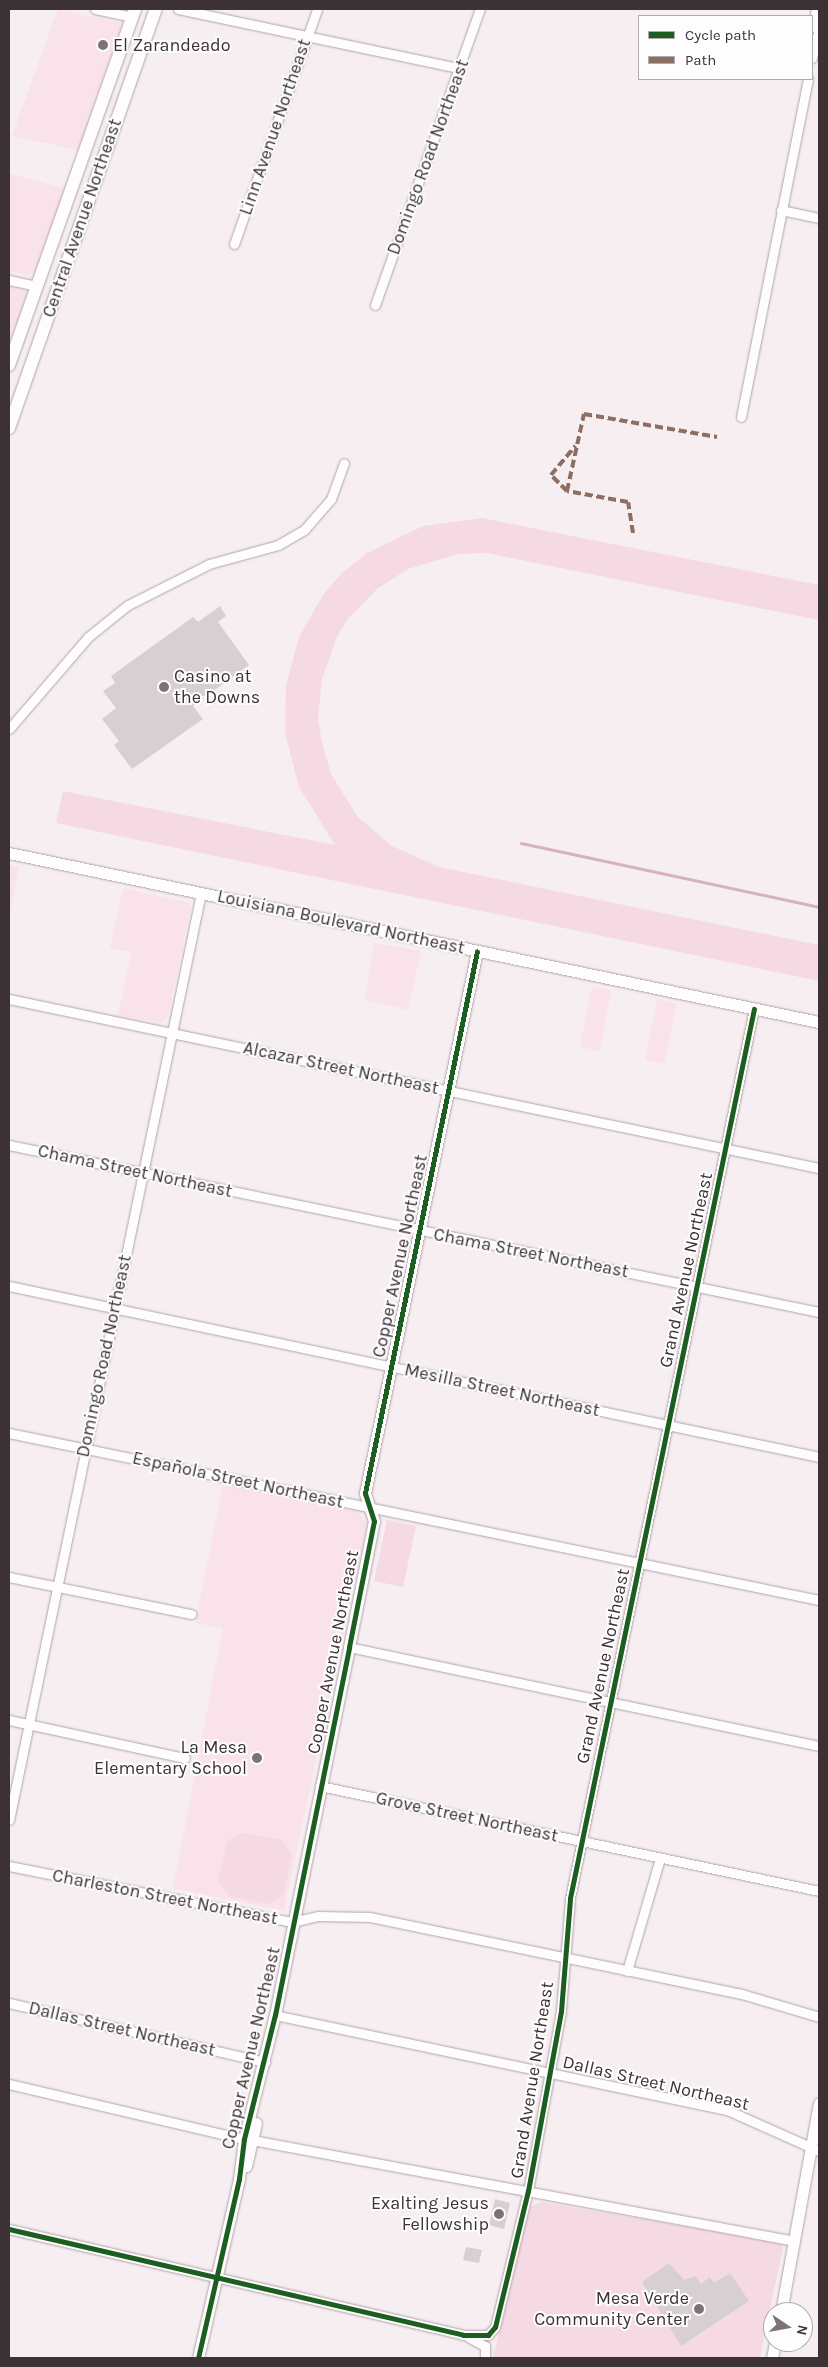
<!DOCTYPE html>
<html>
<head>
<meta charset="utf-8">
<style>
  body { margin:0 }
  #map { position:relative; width:828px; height:2367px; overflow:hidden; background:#f7eef1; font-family:Karla,sans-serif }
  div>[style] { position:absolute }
  .built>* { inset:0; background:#fae2ea }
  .green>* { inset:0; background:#f6dae3 }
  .stream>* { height:3px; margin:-1.5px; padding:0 1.5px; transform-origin:1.5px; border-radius:1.5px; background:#d8b1bf }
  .building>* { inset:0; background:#d8cfd2 }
  .roads { filter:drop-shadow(0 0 1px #aea5a8) drop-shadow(0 0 1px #aea5a8) }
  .street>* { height:9px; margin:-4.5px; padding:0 4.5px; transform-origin:4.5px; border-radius:4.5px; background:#fefcfd }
  .secondary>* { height:11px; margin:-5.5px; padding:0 5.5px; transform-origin:5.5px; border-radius:5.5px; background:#fefcfd }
  .primary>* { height:12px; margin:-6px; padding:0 6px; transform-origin:6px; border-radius:6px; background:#fefcfd }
  .quiet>* { height:4px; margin-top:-2px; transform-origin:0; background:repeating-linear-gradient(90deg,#8d6e63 0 8px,transparent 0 12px) }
  .cycleway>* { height:5px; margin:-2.5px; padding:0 2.5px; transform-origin:2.5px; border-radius:2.5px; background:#1b5e20 }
  .dots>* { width:14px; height:14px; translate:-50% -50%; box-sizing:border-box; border:2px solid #fdfdfd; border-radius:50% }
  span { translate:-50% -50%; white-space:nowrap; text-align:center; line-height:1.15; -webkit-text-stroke:4px #fdfdfd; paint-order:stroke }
  .poi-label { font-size:18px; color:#3c3135 }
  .left { translate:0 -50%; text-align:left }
  .right { translate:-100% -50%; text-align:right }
  .street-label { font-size:18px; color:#3c3135 }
  .frame { position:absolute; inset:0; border:10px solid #3c3135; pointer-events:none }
  .legend { position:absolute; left:638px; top:15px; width:175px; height:65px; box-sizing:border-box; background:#fdfdfd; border:1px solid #b0abad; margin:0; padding:6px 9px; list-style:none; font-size:15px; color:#3c3135 }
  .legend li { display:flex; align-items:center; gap:10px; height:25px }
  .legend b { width:25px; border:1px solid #b0abad }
  .north { position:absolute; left:763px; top:2302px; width:50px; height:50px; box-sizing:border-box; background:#fdfdfd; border:1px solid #b0abad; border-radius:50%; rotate:102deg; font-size:14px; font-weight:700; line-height:20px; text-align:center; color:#3c3135 }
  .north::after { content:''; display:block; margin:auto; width:18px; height:22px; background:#7d7377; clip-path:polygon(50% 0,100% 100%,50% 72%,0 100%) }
</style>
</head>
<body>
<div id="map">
  <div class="built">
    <i style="clip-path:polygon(58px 9px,122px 23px,78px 150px,12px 136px)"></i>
    <i style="clip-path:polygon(9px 173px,65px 189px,35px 272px,27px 275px,9px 271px)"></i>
    <i style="clip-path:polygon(9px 286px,26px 291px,27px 294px,9px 345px)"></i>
    <i style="clip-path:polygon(9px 865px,19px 867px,9px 919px)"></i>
    <i style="clip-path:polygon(123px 888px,190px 903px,191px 907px,168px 1017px,160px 1023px,118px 1015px,132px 952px,110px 948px)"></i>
    <i style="clip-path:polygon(374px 943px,421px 951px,408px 1010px,365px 1000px)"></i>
    <i style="clip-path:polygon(592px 986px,611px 990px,600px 1051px,580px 1047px)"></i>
    <i style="clip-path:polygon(657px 999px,677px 1004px,664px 1064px,645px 1060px)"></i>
    <i style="clip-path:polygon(223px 1485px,358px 1512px,367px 1524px,284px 1911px,173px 1888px,223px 1628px,195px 1623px)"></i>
  </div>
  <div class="green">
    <i style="clip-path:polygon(482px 518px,819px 585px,819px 620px,486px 553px,458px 554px,408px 569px,377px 589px,347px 620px,337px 637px,322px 679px,318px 720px,322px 742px,331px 774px,357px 816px,392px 846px,439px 867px,819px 945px,819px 981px,56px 823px,63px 791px,335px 845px,299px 787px,285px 733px,286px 686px,299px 637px,323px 595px,342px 573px,367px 553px,423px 526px)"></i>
    <i style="clip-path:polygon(387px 1520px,416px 1526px,403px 1587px,374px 1581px)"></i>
    <i style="clip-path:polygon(241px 1833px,282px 1840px,292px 1855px,284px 1895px,269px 1904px,229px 1896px,218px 1881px,227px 1842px)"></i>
    <i style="clip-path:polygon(542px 2202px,784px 2243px,760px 2358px,493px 2358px,527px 2208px)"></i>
  </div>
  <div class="stream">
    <i style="left:521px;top:843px;width:305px;rotate:12.1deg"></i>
  </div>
  <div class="building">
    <i style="clip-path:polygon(220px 606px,226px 616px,218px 622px,249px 665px,193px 706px,203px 719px,132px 769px,114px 745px,119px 741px,102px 719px,116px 708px,103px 691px,115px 683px,111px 676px,193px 617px,198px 622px)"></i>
    <i style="clip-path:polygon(495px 2199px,510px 2203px,504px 2229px,489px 2225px)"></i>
    <i style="clip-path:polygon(466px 2247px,482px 2250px,479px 2263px,463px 2260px)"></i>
    <i style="clip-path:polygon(669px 2263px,684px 2280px,695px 2276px,701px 2284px,710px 2277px,714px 2283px,730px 2273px,749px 2301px,681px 2346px,642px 2282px)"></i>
  </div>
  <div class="roads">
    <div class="street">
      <i style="left:95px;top:9px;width:38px;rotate:12deg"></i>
      <i style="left:178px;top:9px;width:287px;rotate:11.9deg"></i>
      <i style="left:812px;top:27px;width:18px;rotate:-77deg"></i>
      <i style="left:812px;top:58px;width:31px;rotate:-77deg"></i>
      <i style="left:781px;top:210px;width:39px;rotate:12deg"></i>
      <i style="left:234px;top:244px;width:249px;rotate:-70.5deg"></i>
      <i style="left:9px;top:280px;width:29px;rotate:12deg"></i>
      <i style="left:375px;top:305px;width:314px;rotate:-70.5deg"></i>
      <i style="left:741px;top:417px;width:345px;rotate:-78.8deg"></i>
      <i style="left:9px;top:729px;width:121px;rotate:-49.3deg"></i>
      <i style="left:88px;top:637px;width:51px;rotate:-38.7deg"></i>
      <i style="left:128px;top:605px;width:91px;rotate:-26.8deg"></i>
      <i style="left:209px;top:564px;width:72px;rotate:-15.4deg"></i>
      <i style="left:278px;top:545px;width:30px;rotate:-30deg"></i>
      <i style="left:304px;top:530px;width:41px;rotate:-48.9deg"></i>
      <i style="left:331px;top:499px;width:38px;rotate:-70deg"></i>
      <i style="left:9px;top:999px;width:827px;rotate:11.79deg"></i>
      <i style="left:9px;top:1145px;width:827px;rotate:11.65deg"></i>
      <i style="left:9px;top:1286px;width:828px;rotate:11.92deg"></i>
      <i style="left:9px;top:1433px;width:827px;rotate:11.65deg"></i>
      <i style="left:9px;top:1577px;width:186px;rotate:11.5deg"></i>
      <i style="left:349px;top:1647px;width:480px;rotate:11.9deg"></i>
      <i style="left:9px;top:1720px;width:180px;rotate:12.2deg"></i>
      <i style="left:320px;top:1786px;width:510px;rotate:11.88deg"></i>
      <i style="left:9px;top:1820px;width:947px;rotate:-78.3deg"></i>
      <i style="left:9px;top:1866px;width:288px;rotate:11.2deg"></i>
      <i style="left:292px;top:1922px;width:27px;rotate:-13deg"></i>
      <i style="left:318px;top:1916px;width:52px;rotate:1.1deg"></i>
      <i style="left:370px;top:1917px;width:380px;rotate:11.7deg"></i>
      <i style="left:742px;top:1994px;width:80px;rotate:16.6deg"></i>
      <i style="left:627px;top:1971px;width:118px;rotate:-73.7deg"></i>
      <i style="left:9px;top:2003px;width:263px;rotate:13deg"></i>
      <i style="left:275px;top:2015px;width:462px;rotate:11.9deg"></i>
      <i style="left:727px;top:2110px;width:101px;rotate:24deg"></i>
      <i style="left:9px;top:2084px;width:241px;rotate:13.2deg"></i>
      <i style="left:252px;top:2140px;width:552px;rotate:10.54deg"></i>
      <i style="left:9px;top:2229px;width:466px;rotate:13.1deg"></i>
      <i style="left:463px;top:2335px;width:25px"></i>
      <i style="left:488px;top:2335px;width:11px;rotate:-49deg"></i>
      <i style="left:495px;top:2327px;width:140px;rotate:-76.4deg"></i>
      <i style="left:528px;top:2191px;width:183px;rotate:-79.6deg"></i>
      <i style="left:561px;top:2011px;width:113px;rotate:-85.4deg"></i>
      <i style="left:570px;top:1898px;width:908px;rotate:-78.31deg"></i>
      <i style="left:468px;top:2337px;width:19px;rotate:28deg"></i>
      <i style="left:485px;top:2346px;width:12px;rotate:90deg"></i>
    </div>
    <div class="secondary">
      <i style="left:9px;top:853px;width:827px;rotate:11.79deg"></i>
      <i style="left:246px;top:2166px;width:44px;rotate:-76.9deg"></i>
      <i style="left:781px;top:2312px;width:212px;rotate:-79.7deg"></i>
      <i style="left:198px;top:2358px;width:184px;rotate:-77.1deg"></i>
      <i style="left:239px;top:2179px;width:40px;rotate:-82.9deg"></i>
      <i style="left:244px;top:2139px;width:128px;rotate:-76deg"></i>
      <i style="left:275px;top:2015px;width:375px;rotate:-78.6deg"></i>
      <i style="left:349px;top:1647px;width:128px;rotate:-78.8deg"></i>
      <i style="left:374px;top:1521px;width:29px;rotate:-108deg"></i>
      <i style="left:365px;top:1493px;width:553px;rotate:-78.32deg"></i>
      <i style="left:772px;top:2358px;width:16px;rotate:-79deg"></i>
    </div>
    <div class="primary">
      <i style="left:9px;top:365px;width:378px;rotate:-70.5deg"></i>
      <i style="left:9px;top:428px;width:444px;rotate:-70.7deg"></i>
    </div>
  </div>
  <div class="quiet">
    <i style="left:567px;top:491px;width:23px;rotate:-135deg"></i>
    <i style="left:551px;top:475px;width:38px;rotate:-50deg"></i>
    <i style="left:633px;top:533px;width:31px;rotate:-99deg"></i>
    <i style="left:628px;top:502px;width:62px;rotate:-169.8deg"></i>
    <i style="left:567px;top:491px;width:79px;rotate:-77.6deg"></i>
    <i style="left:584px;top:414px;width:135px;rotate:9.8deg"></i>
  </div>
  <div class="cycleway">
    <i style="left:9px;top:2229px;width:466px;rotate:13.1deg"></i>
    <i style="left:463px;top:2335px;width:25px"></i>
    <i style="left:488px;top:2335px;width:11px;rotate:-49deg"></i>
    <i style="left:495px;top:2327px;width:140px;rotate:-76.4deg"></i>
    <i style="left:528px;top:2191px;width:183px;rotate:-79.6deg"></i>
    <i style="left:561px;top:2011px;width:113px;rotate:-85.4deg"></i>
    <i style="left:570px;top:1898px;width:908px;rotate:-78.31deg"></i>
    <i style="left:198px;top:2358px;width:184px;rotate:-77.1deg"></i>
    <i style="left:239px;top:2179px;width:40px;rotate:-82.9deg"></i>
    <i style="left:244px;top:2139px;width:128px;rotate:-76deg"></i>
    <i style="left:275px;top:2015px;width:375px;rotate:-78.6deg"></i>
    <i style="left:349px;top:1647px;width:128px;rotate:-78.8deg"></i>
    <i style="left:374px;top:1521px;width:29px;rotate:-108deg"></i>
    <i style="left:365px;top:1493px;width:553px;rotate:-78.32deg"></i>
  </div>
  <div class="dots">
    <i style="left:103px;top:45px;background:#7d7377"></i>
    <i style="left:164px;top:687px;background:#7d7377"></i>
    <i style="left:257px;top:1758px;background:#7d7377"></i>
    <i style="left:499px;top:2214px;background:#7d7377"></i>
    <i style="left:699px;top:2309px;background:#7d7377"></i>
  </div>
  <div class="poi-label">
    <span class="left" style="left:113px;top:45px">El Zarandeado</span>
    <span class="left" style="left:174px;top:687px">Casino at<br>the Downs</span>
    <span class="right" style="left:247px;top:1758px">La Mesa<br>Elementary School</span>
    <span class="right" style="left:489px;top:2214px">Exalting Jesus<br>Fellowship</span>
    <span class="right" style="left:689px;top:2309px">Mesa Verde<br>Community Center</span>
  </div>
  <div class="street-label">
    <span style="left:275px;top:127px;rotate:-71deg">Linn Avenue Northeast</span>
    <span style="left:428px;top:157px;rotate:-70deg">Domingo Road Northeast</span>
    <span style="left:82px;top:218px;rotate:-71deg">Central Avenue Northeast</span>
    <span style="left:341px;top:922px;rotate:12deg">Louisiana Boulevard Northeast</span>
    <span style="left:341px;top:1068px;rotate:12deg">Alcazar Street Northeast</span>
    <span style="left:135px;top:1171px;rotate:12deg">Chama Street Northeast</span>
    <span style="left:531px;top:1253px;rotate:11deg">Chama Street Northeast</span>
    <span style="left:400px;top:1256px;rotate:-78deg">Copper Avenue Northeast</span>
    <span style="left:686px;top:1270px;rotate:-78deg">Grand Avenue Northeast</span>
    <span style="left:104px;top:1356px;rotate:-78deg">Domingo Road Northeast</span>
    <span style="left:502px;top:1390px;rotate:12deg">Mesilla Street Northeast</span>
    <span style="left:238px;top:1480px;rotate:12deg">Española Street Northeast</span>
    <span style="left:333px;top:1652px;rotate:-79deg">Copper Avenue Northeast</span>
    <span style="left:603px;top:1666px;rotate:-78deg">Grand Avenue Northeast</span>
    <span style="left:467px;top:1817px;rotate:12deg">Grove Street Northeast</span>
    <span style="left:165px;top:1897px;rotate:11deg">Charleston Street Northeast</span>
    <span style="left:122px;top:2029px;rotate:13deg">Dallas Street Northeast</span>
    <span style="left:251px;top:2048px;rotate:-77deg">Copper Avenue Northeast</span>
    <span style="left:532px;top:2080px;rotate:-81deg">Grand Avenue Northeast</span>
    <span style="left:656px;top:2083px;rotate:13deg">Dallas Street Northeast</span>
  </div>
  <div class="frame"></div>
  <ul class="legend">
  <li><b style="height:6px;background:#1b5e20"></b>Cycle path</li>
  <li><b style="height:6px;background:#8d6e63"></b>Path</li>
  </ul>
  <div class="north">N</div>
</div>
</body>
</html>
